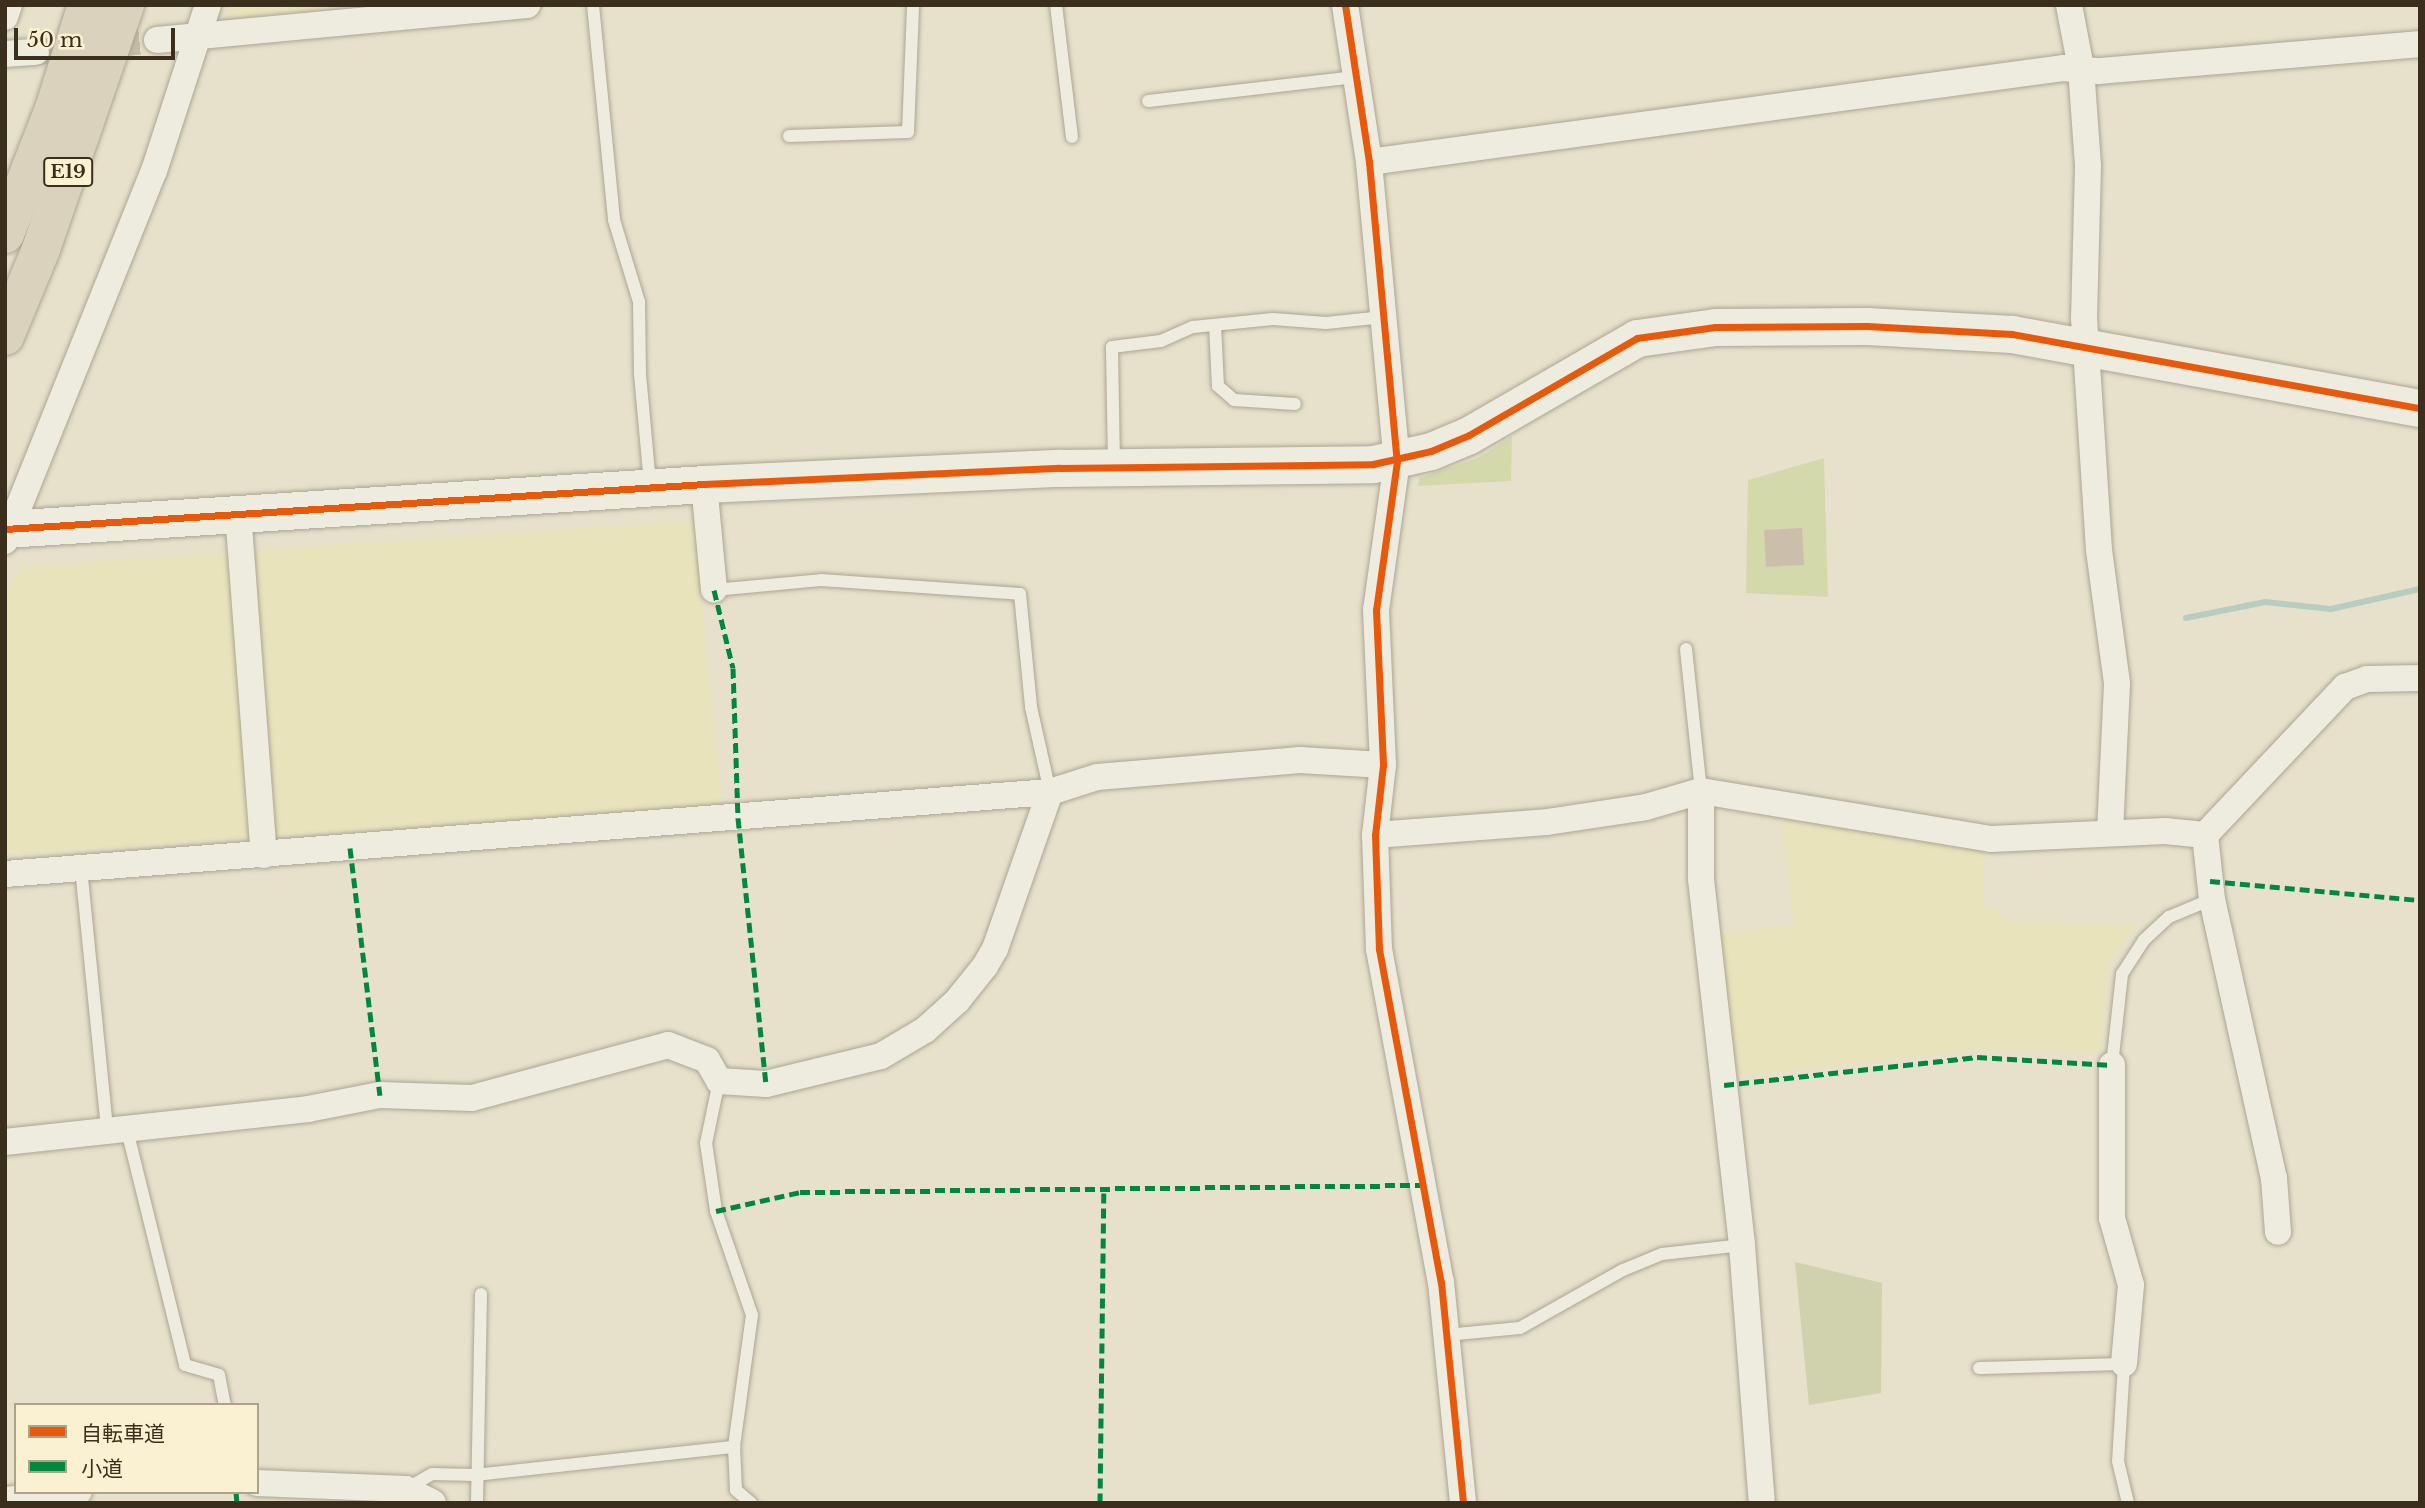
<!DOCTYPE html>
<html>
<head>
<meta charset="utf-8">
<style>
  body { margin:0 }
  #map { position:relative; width:2425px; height:1508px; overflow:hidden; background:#e7e1cb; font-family:"Libre Baskerville","Noto Sans JP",serif }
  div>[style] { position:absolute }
  .farmland>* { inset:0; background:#e8e3ba }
  .green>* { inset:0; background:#d4d9ac }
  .cemetery>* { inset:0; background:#cfd2ac }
  .stream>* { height:6px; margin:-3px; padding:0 3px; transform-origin:3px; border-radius:3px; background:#b8cdc1 }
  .building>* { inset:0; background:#cbbfac }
  .street-tunnel>* { height:26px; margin-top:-13px; transform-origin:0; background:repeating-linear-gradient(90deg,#c5bda8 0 26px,transparent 0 39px) }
  .roads { filter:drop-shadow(0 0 2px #aca595) drop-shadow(0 0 2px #aca595) }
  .lane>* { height:12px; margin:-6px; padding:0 6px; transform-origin:6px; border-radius:6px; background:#eeebdf }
  .street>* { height:26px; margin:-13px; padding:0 13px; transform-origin:13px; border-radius:13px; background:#eeebdf }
  .secondary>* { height:37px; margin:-18.5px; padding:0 18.5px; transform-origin:18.5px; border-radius:18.5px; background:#eeebdf }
  .highway>* { height:38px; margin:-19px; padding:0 19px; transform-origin:19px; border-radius:19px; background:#dad2bd }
  .quiet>* { height:5px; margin-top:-2.5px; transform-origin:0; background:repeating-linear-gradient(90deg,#00873e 0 10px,transparent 0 15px) }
  .cycleway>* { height:7px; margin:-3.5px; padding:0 3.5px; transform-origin:3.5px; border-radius:3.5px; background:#e8590c }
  span { translate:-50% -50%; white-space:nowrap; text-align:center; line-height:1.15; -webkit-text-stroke:5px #f9f1d1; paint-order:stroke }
  .shield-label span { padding:2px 5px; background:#f9f1d1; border:2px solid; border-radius:5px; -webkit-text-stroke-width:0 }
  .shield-label { font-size:19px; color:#3c2e1c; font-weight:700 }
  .frame { position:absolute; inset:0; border:7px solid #3c2e1c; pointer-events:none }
  .legend { position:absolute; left:14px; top:1403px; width:245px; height:91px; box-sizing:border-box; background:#f9f1d1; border:2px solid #ada389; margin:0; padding:9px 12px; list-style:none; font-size:21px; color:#3c2e1c }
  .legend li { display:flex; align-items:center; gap:14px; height:35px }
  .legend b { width:35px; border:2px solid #ada389 }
  .scale { position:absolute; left:14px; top:28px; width:161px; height:32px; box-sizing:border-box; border:4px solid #3c2e1c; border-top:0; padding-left:9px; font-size:21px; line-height:24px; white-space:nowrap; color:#3c2e1c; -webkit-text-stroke:5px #f9f1d1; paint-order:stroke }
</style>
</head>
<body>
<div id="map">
  <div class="farmland">
    <i style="clip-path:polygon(229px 5px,365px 5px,224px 19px)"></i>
    <i style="clip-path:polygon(694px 520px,722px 804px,5px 855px,5px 593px,22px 566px)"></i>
    <i style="clip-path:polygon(1781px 819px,1985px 848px,1983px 903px,2010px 921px,2137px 925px,2108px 960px,2101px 1051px,1979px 1050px,1737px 1076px,1719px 933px,1794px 924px)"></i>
  </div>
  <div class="green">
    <i style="clip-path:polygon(1512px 436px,1511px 481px,1418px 486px,1419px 478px,1478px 458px)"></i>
    <i style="clip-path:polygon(1824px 458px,1828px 597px,1746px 593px,1748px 480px)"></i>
  </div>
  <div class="cemetery">
    <i style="clip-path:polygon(1795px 1262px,1882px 1283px,1881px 1393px,1809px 1405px)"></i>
  </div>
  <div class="stream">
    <i style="left:2186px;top:618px;width:81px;rotate:-11.4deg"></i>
    <i style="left:2265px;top:602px;width:66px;rotate:6.1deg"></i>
    <i style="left:2331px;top:609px;width:91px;rotate:-12.7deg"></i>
  </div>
  <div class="building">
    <i style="clip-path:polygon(1802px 528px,1804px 565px,1766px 567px,1764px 530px)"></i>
  </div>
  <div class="street-tunnel">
    <i style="left:36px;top:52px;width:122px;rotate:-5.7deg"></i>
  </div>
  <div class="roads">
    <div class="lane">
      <i style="left:593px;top:5px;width:216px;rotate:84.4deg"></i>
      <i style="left:614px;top:220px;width:86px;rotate:73deg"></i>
      <i style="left:639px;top:302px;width:72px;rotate:89.2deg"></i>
      <i style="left:640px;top:374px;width:109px;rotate:84.8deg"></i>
      <i style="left:1056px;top:5px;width:133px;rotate:83.1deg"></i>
      <i style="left:1148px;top:101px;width:209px;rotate:-6.6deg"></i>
      <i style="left:789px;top:136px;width:119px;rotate:-1.9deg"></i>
      <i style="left:908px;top:132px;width:127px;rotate:-87.7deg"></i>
      <i style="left:1215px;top:325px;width:61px;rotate:87.2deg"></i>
      <i style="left:1218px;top:386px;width:21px;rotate:41deg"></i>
      <i style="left:1234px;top:400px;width:61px;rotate:3.8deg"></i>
      <i style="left:1114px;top:464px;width:117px;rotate:-91deg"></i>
      <i style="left:1112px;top:347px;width:49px;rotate:-7deg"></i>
      <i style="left:1161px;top:341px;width:35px;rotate:-24deg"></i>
      <i style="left:1193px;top:327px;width:80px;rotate:-5.7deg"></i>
      <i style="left:1273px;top:319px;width:53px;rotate:4.3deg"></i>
      <i style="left:1326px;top:323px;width:58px;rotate:-5.9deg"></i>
      <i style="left:714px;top:590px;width:107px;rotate:-5.3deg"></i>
      <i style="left:821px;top:580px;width:199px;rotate:4deg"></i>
      <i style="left:1020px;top:594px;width:114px;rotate:84.4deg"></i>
      <i style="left:1031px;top:707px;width:87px;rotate:77.4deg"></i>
      <i style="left:1686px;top:649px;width:143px;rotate:84deg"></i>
      <i style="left:81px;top:868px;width:263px;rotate:84.3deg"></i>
      <i style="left:2112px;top:1065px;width:92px;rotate:-83.7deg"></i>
      <i style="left:2122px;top:974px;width:40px;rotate:-57.1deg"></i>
      <i style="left:2144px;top:940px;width:34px;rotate:-43deg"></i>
      <i style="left:2169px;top:917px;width:47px;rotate:-22.7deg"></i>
      <i style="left:719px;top:1081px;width:63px;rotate:101.8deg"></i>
      <i style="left:706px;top:1143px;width:69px;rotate:81.6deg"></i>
      <i style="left:716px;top:1211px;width:110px;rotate:70.9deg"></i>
      <i style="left:752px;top:1315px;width:133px;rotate:97.8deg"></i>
      <i style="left:734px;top:1447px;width:43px;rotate:87.3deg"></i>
      <i style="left:736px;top:1490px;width:20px;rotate:41deg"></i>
      <i style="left:127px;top:1130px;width:242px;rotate:76.1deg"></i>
      <i style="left:185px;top:1365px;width:35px;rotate:16deg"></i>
      <i style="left:219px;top:1375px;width:31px;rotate:79deg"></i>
      <i style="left:1446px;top:1335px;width:74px;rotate:-5.4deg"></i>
      <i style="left:1520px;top:1328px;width:118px;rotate:-29.4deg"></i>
      <i style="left:1623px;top:1270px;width:42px;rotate:-22.3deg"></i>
      <i style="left:1662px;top:1254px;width:81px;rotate:-6.4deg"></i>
      <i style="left:1979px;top:1368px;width:145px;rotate:-1.6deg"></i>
      <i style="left:2124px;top:1364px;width:97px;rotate:93.5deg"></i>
      <i style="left:2118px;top:1461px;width:43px;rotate:76.6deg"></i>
      <i style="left:406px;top:1489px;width:30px;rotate:-30deg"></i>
      <i style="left:432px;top:1474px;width:43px;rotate:1.3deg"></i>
      <i style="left:475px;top:1475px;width:261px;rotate:-6.2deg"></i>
      <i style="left:477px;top:1503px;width:209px;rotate:-88.9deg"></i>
    </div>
    <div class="street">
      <i style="left:1345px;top:5px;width:159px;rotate:81.3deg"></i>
      <i style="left:1369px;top:162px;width:300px;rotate:84.7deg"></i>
      <i style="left:1397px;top:461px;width:150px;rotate:98deg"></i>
      <i style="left:1376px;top:610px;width:155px;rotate:87.4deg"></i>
      <i style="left:1383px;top:765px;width:70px;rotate:96.5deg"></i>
      <i style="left:1375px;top:835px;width:114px;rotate:88deg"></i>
      <i style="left:1379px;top:949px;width:339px;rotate:79.5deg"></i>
      <i style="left:1441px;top:1282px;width:222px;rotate:84.3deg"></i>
      <i style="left:2069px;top:5px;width:64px;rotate:79.2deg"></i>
      <i style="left:2081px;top:68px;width:98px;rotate:85.9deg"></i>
      <i style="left:2088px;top:166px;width:152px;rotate:91.5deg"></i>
      <i style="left:2084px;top:318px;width:232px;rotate:86.3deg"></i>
      <i style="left:2099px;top:550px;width:135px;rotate:82.3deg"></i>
      <i style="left:2117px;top:684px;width:148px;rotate:92.7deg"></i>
      <i style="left:5px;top:17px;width:13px;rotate:-72deg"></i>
      <i style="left:157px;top:40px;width:372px;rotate:-5.4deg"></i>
      <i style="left:5px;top:54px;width:31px;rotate:-4deg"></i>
      <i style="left:1369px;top:162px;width:700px;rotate:-7.71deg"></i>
      <i style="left:2063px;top:68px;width:36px;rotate:5deg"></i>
      <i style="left:2099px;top:71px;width:322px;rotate:-4.8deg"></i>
      <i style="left:704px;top:484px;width:106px;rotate:84.6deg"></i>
      <i style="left:238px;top:512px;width:344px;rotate:85.7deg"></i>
      <i style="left:5px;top:541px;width:399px;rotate:-68.1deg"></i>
      <i style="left:154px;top:171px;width:175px;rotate:-72deg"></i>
      <i style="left:1701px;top:791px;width:88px;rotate:90deg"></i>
      <i style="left:1701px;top:879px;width:368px;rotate:83.6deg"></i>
      <i style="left:1742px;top:1245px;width:259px;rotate:85.6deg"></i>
      <i style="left:1375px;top:835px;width:172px;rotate:-4.3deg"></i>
      <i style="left:1547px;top:822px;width:100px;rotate:-8.6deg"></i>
      <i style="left:1646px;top:807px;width:57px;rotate:-16.2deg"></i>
      <i style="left:1701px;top:791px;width:294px;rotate:9.4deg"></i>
      <i style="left:1991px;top:839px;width:174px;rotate:-2.6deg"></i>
      <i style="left:2165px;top:831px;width:40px;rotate:5.7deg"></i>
      <i style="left:2205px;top:835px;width:204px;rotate:-46.6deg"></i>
      <i style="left:2345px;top:687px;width:23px;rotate:-20deg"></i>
      <i style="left:2367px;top:679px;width:53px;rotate:-1.1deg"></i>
      <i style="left:2205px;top:835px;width:64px;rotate:83.8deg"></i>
      <i style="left:2212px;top:899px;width:286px;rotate:77.5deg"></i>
      <i style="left:2274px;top:1178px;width:54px;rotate:85.8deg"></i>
      <i style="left:5px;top:874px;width:1048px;rotate:-4.49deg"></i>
      <i style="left:1050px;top:792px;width:49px;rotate:-17.7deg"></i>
      <i style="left:1097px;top:777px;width:204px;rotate:-4.8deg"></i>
      <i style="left:1300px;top:760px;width:83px;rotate:3.4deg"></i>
      <i style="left:2112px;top:1065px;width:153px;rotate:90deg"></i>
      <i style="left:2112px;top:1218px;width:70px;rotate:74.2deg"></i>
      <i style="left:2131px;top:1285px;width:79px;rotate:95.1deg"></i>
      <i style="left:5px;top:1142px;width:305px;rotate:-6.2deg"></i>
      <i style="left:308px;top:1109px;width:73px;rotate:-11deg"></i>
      <i style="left:380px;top:1095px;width:92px;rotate:1.9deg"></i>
      <i style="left:472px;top:1098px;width:203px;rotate:-15.1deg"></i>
      <i style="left:668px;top:1045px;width:42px;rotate:21deg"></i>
      <i style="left:707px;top:1060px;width:24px;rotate:60deg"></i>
      <i style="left:719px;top:1081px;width:47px;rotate:3.7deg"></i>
      <i style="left:766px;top:1084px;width:118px;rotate:-13.7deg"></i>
      <i style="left:881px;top:1056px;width:51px;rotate:-30.6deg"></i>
      <i style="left:925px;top:1030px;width:43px;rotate:-42.2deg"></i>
      <i style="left:957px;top:1001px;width:45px;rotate:-51.3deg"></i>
      <i style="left:985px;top:966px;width:20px;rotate:-60deg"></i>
      <i style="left:995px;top:949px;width:166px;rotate:-70.7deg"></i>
      <i style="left:257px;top:1483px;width:149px;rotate:2.3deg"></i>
      <i style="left:406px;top:1489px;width:30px;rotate:27deg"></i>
      <i style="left:5px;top:1500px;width:74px;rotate:-6.2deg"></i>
    </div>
    <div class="secondary">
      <i style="left:5px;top:529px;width:700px;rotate:-3.68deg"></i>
      <i style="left:704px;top:484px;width:356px;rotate:-2.6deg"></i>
      <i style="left:1060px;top:468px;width:313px;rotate:-0.7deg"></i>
      <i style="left:1373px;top:464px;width:59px;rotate:-12.6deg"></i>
      <i style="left:1431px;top:451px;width:41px;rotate:-22.8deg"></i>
      <i style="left:1469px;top:435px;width:194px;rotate:-30deg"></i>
      <i style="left:1637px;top:338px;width:79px;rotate:-8deg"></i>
      <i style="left:1715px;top:327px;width:152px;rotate:-0.4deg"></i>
      <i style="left:1867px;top:326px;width:145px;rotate:3.2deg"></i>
      <i style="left:2012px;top:334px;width:415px;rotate:10.3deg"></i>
    </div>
    <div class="highway">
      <i style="left:5px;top:234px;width:134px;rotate:-68.6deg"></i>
      <i style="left:54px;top:109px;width:109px;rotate:-72.4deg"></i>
      <i style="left:5px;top:336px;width:94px;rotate:-67.5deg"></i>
      <i style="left:41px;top:249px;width:258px;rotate:-71deg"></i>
    </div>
  </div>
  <div class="quiet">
    <i style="left:714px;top:590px;width:80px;rotate:76.3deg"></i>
    <i style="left:733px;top:668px;width:150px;rotate:88.1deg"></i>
    <i style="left:738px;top:818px;width:267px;rotate:84deg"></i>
    <i style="left:350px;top:848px;width:249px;rotate:83.1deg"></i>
    <i style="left:2210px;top:881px;width:211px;rotate:5.2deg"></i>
    <i style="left:1724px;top:1085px;width:255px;rotate:-6.3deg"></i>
    <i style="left:1977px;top:1057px;width:135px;rotate:3.4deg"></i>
    <i style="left:716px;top:1211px;width:86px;rotate:-12.7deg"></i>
    <i style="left:800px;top:1192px;width:622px;rotate:-0.64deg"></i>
    <i style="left:236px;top:1492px;width:11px;rotate:85deg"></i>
    <i style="left:1100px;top:1503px;width:314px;rotate:-89.3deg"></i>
  </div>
  <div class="cycleway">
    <i style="left:1345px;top:5px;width:159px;rotate:81.3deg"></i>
    <i style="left:1369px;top:162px;width:300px;rotate:84.7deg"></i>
    <i style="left:1397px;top:461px;width:150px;rotate:98deg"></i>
    <i style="left:1376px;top:610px;width:155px;rotate:87.4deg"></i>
    <i style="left:1383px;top:765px;width:70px;rotate:96.5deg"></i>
    <i style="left:1375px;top:835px;width:114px;rotate:88deg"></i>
    <i style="left:1379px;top:949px;width:339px;rotate:79.5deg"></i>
    <i style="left:1441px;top:1282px;width:222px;rotate:84.3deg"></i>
    <i style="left:5px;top:529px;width:700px;rotate:-3.68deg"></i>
    <i style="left:704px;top:484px;width:356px;rotate:-2.6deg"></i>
    <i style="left:1060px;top:468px;width:313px;rotate:-0.7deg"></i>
    <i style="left:1373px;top:464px;width:59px;rotate:-12.6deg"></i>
    <i style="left:1431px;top:451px;width:41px;rotate:-22.8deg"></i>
    <i style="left:1469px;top:435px;width:194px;rotate:-30deg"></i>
    <i style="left:1637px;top:338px;width:79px;rotate:-8deg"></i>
    <i style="left:1715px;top:327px;width:152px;rotate:-0.4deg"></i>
    <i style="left:1867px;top:326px;width:145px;rotate:3.2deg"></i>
    <i style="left:2012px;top:334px;width:415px;rotate:10.3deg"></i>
  </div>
  <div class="shield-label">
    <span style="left:68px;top:172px">E19</span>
  </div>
  <div class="frame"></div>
  <ul class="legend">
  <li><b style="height:9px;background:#e8590c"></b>自転車道</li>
  <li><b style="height:9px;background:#00873e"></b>小道</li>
  </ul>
  <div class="scale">50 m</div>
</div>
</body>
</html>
